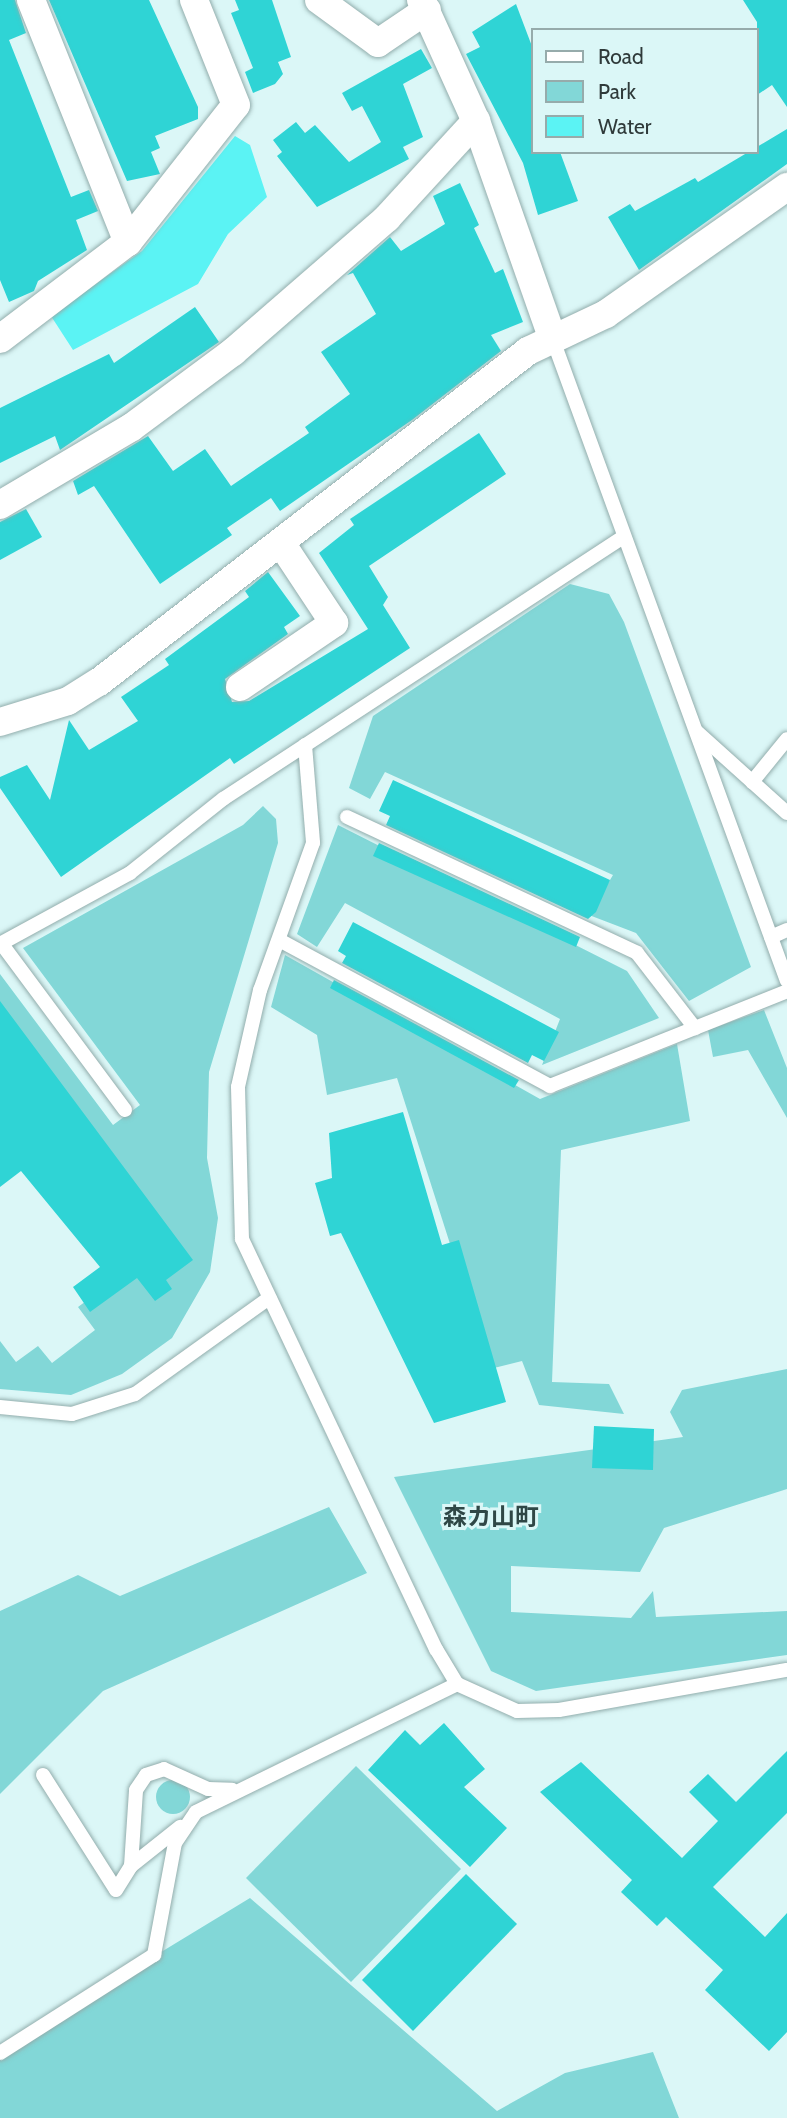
<!DOCTYPE html>
<html>
<head>
<meta charset="utf-8">
<style>
  body { margin:0 }
  #map { position:relative; width:787px; height:2118px; overflow:hidden; background:#dbf7f7; font-family:Cabin,"Noto Sans JP",sans-serif }
  div>[style] { position:absolute }
  .green>* { inset:0; background:#82d7d7 }
  .round { border-radius:50% }
  .water>* { inset:0; background:#5bf3f4 }
  .building>* { inset:0; background:#2fd4d5 }
  .roads { filter:drop-shadow(0 0 2px #92adac) drop-shadow(0 0 2px #92adac) }
  .service>* { height:14px; margin:-7px; padding:0 7px; transform-origin:7px; border-radius:7px; background:#fff }
  .minor>* { height:28px; margin:-14px; padding:0 14px; transform-origin:14px; border-radius:14px; background:#fff }
  span { translate:-50% -50%; white-space:nowrap; text-align:center; line-height:1.15; -webkit-text-stroke:6px #dbf7f7; paint-order:stroke }
  .quarter-label { font-size:24px; color:#2f4746; font-weight:700 }
  .legend { position:absolute; left:531px; top:28px; width:228px; height:126px; box-sizing:border-box; background:#dbf7f7; border:2px solid #96abab; margin:0; padding:9px 12px; list-style:none; font-size:21px; color:#2f3a3a }
  .legend li { display:flex; align-items:center; gap:14px; height:35px }
  .legend b { width:35px; border:2px solid #96abab }
</style>
</head>
<body>
<div id="map">
  <div class="green">
    <i style="clip-path:polygon(570px 584px,609px 594px,624px 622px,751px 967px,689px 1001px,636px 933px,589px 915px,613px 875px,385px 772px,370px 799px,349px 788px,373px 716px)"></i>
    <i style="clip-path:polygon(263px 806px,276px 819px,278px 843px,209px 1072px,207px 1158px,218px 1218px,210px 1272px,172px 1338px,122px 1374px,71px 1395px,0 1389px,0 1341px,16px 1362px,38px 1346px,52px 1363px,95px 1330px,78px 1307px,128px 1270px,0 1099px,0 974px,113px 1125px,140px 1105px,23px 948px,243px 825px)"></i>
    <i style="clip-path:polygon(338px 825px,627px 971px,659px 1018px,542px 1065px,560px 1019px,345px 903px,317px 947px,297px 934px)"></i>
    <i style="clip-path:polygon(285px 955px,540px 1099px,677px 1044px,690px 1121px,561px 1150px,552px 1382px,609px 1384px,624px 1414px,539px 1405px,522px 1361px,490px 1369px,397px 1078px,327px 1095px,317px 1035px,271px 1007px)"></i>
    <i style="clip-path:polygon(764px 1010px,787px 1068px,787px 1118px,748px 1050px,713px 1057px,708px 1030px)"></i>
    <i style="clip-path:polygon(787px 1369px,787px 1489px,664px 1528px,640px 1572px,511px 1566px,511px 1612px,631px 1618px,653px 1591px,656px 1617px,787px 1611px,787px 1655px,536px 1691px,491px 1671px,394px 1477px,683px 1437px,670px 1412px,682px 1390px)"></i>
    <i style="clip-path:polygon(329px 1507px,367px 1573px,103px 1691px,0 1794px,0 1611px,78px 1575px,120px 1596px)"></i>
    <i style="clip-path:polygon(356px 1766px,461px 1869px,351px 1982px,246px 1878px)"></i>
    <i class="round" style="left:156px;top:1780px;width:34px;height:34px"></i>
    <i style="clip-path:polygon(250px 1898px,497px 2111px,565px 2073px,653px 2052px,679px 2118px,0 2118px,0 2050px)"></i>
  </div>
  <div class="water">
    <i style="clip-path:polygon(235px 136px,250px 145px,267px 197px,228px 234px,198px 284px,73px 350px,51px 316px,142px 251px)"></i>
  </div>
  <div class="building">
    <i style="clip-path:polygon(0 0,15px 0,26px 33px,9px 40px,71px 197px,89px 190px,98px 211px,76px 220px,87px 250px,38px 281px,34px 291px,9px 302px,0 280px)"></i>
    <i style="clip-path:polygon(49px 0,149px 0,198px 107px,198px 119px,155px 136px,160px 148px,151px 152px,160px 174px,127px 181px)"></i>
    <i style="clip-path:polygon(235px 0,272px 0,291px 57px,278px 62px,283px 74px,275px 84px,253px 93px,245px 72px,253px 68px,231px 13px,239px 10px)"></i>
    <i style="clip-path:polygon(743px 0,787px 0,787px 107px,772px 85px,757px 95px,757px 22px)"></i>
    <i style="clip-path:polygon(516px 4px,533px 49px,533px 152px,560px 152px,578px 201px,538px 215px,523px 163px,466px 54px,480px 47px,472px 32px)"></i>
    <i style="clip-path:polygon(421px 49px,432px 68px,403px 84px,423px 137px,403px 147px,409px 159px,317px 207px,277px 156px,282px 152px,273px 140px,296px 122px,305px 133px,315px 125px,349px 162px,381px 142px,362px 106px,352px 111px,342px 93px)"></i>
    <i style="clip-path:polygon(787px 129px,787px 164px,639px 270px,608px 217px,630px 204px,635px 211px,695px 178px,698px 182px)"></i>
    <i style="clip-path:polygon(460px 183px,479px 225px,474px 228px,495px 273px,503px 269px,523px 322px,491px 335px,501px 351px,412px 420px,280px 511px,271px 498px,227px 528px,232px 535px,160px 584px,94px 486px,78px 495px,73px 481px,148px 436px,173px 471px,205px 449px,231px 486px,309px 433px,305px 427px,350px 394px,321px 352px,376px 314px,353px 273px,347px 275px,390px 237px,401px 251px,445px 224px,433px 196px)"></i>
    <i style="clip-path:polygon(195px 307px,219px 342px,60px 450px,55px 436px,0 463px,0 408px,109px 354px,114px 363px)"></i>
    <i style="clip-path:polygon(479px 433px,506px 474px,369px 566px,388px 597px,383px 605px,410px 648px,234px 764px,230px 758px,61px 877px,0 788px,0 777px,27px 765px,50px 800px,69px 720px,89px 750px,138px 721px,121px 697px,169px 665px,165px 659px,249px 597px,245px 591px,268px 572px,300px 616px,284px 627px,288px 634px,225px 679px,232px 702px,249px 701px,368px 629px,319px 553px,354px 525px,350px 519px)"></i>
    <i style="clip-path:polygon(26px 509px,42px 537px,0 560px,0 522px)"></i>
    <i style="clip-path:polygon(393px 780px,610px 880px,596px 912px,588px 919px,386px 825px,390px 816px,379px 811px)"></i>
    <i style="clip-path:polygon(379px 843px,580px 937px,576px 947px,373px 856px)"></i>
    <i style="clip-path:polygon(353px 922px,559px 1032px,544px 1061px,532px 1055px,528px 1063px,342px 963px,346px 956px,338px 951px)"></i>
    <i style="clip-path:polygon(334px 980px,519px 1080px,514px 1088px,330px 988px)"></i>
    <i style="clip-path:polygon(0 1001px,193px 1260px,166px 1280px,172px 1289px,155px 1301px,137px 1278px,90px 1312px,73px 1287px,100px 1267px,21px 1171px,0 1187px)"></i>
    <i style="clip-path:polygon(403px 1112px,442px 1245px,459px 1240px,506px 1402px,434px 1423px,341px 1233px,330px 1236px,315px 1183px,332px 1178px,329px 1133px)"></i>
    <i style="clip-path:polygon(594px 1426px,654px 1429px,653px 1470px,592px 1468px)"></i>
    <i style="clip-path:polygon(444px 1723px,485px 1769px,464px 1787px,507px 1828px,470px 1867px,368px 1770px,405px 1730px,420px 1745px)"></i>
    <i style="clip-path:polygon(787px 1751px,787px 1813px,713px 1887px,765px 1937px,787px 1913px,787px 2032px,769px 2051px,705px 1990px,723px 1970px,666px 1917px,657px 1926px,621px 1892px,632px 1880px,540px 1792px,581px 1762px,682px 1858px,718px 1821px,689px 1792px,708px 1774px,736px 1802px)"></i>
    <i style="clip-path:polygon(466px 1874px,517px 1924px,413px 2031px,362px 1980px)"></i>
  </div>
  <div class="roads">
    <div class="service">
      <i style="left:553px;top:340px;width:682px;rotate:69.95deg"></i>
      <i style="left:697px;top:732px;width:121px;rotate:42deg"></i>
      <i style="left:305px;top:745px;width:98px;rotate:85.3deg"></i>
      <i style="left:313px;top:843px;width:156px;rotate:109.8deg"></i>
      <i style="left:260px;top:990px;width:99px;rotate:102.8deg"></i>
      <i style="left:238px;top:1087px;width:152px;rotate:88.5deg"></i>
      <i style="left:242px;top:1239px;width:454px;rotate:64.7deg"></i>
      <i style="left:436px;top:1649px;width:41px;rotate:59deg"></i>
      <i style="left:457px;top:1684px;width:66px;rotate:24.2deg"></i>
      <i style="left:517px;top:1711px;width:42px;rotate:-1.4deg"></i>
      <i style="left:559px;top:1710px;width:231px;rotate:-10deg"></i>
      <i style="left:752px;top:782px;width:55px;rotate:-50.9deg"></i>
      <i style="left:347px;top:817px;width:320px;rotate:25.1deg"></i>
      <i style="left:637px;top:953px;width:95px;rotate:52.3deg"></i>
      <i style="left:771px;top:937px;width:17px;rotate:-24deg"></i>
      <i style="left:279px;top:940px;width:308px;rotate:28.3deg"></i>
      <i style="left:550px;top:1086px;width:255px;rotate:-21.8deg"></i>
      <i style="left:1px;top:943px;width:208px;rotate:53.4deg"></i>
      <i style="left:0;top:944px;width:148px;rotate:-28.6deg"></i>
      <i style="left:130px;top:873px;width:119px;rotate:-38.5deg"></i>
      <i style="left:223px;top:799px;width:479px;rotate:-33.2deg"></i>
      <i style="left:0;top:1407px;width:72px;rotate:5.6deg"></i>
      <i style="left:72px;top:1414px;width:66px;rotate:-17.6deg"></i>
      <i style="left:135px;top:1394px;width:165px;rotate:-35.6deg"></i>
      <i style="left:43px;top:1775px;width:136px;rotate:57.6deg"></i>
      <i style="left:116px;top:1890px;width:28px;rotate:-58deg"></i>
      <i style="left:131px;top:1866px;width:63px;rotate:-38.5deg"></i>
      <i style="left:131px;top:1866px;width:76px;rotate:-86.2deg"></i>
      <i style="left:136px;top:1790px;width:18px;rotate:-56deg"></i>
      <i style="left:146px;top:1775px;width:19px;rotate:-18deg"></i>
      <i style="left:164px;top:1769px;width:48px;rotate:24.4deg"></i>
      <i style="left:208px;top:1789px;width:24px;rotate:2deg"></i>
      <i style="left:0;top:2053px;width:183px;rotate:-32.5deg"></i>
      <i style="left:154px;top:1955px;width:114px;rotate:-79.4deg"></i>
      <i style="left:175px;top:1843px;width:37px;rotate:-56deg"></i>
      <i style="left:196px;top:1812px;width:291px;rotate:-26.1deg"></i>
    </div>
    <div class="minor">
      <i style="left:31px;top:0;width:261px;rotate:68.2deg"></i>
      <i style="left:319px;top:0;width:73px;rotate:36.1deg"></i>
      <i style="left:378px;top:43px;width:59px;rotate:-34deg"></i>
      <i style="left:421px;top:0;width:133px;rotate:65.6deg"></i>
      <i style="left:476px;top:121px;width:232px;rotate:70.6deg"></i>
      <i style="left:0;top:339px;width:161px;rotate:-37.2deg"></i>
      <i style="left:128px;top:242px;width:174px;rotate:-51.8deg"></i>
      <i style="left:236px;top:105px;width:113px;rotate:-111.8deg"></i>
      <i style="left:0;top:505px;width:153px;rotate:-30.6deg"></i>
      <i style="left:132px;top:427px;width:126px;rotate:-36.6deg"></i>
      <i style="left:233px;top:352px;width:204px;rotate:-41deg"></i>
      <i style="left:387px;top:218px;width:132px;rotate:-47.5deg"></i>
      <i style="left:240px;top:687px;width:114px;rotate:-34.2deg"></i>
      <i style="left:334px;top:623px;width:96px;rotate:-123.5deg"></i>
      <i style="left:0;top:722px;width:71px;rotate:-17.2deg"></i>
      <i style="left:68px;top:701px;width:36px;rotate:-32deg"></i>
      <i style="left:99px;top:682px;width:542px;rotate:-37.65deg"></i>
      <i style="left:528px;top:351px;width:86px;rotate:-25.4deg"></i>
      <i style="left:606px;top:314px;width:221px;rotate:-35.1deg"></i>
    </div>
  </div>
  <div class="quarter-label">
    <span style="left:491px;top:1517px">森カ山町</span>
  </div>
  <ul class="legend">
  <li><b style="height:9px;background:#fff"></b>Road</li>
  <li><b style="height:19px;background:#82d7d7"></b>Park</li>
  <li><b style="height:19px;background:#5bf3f4"></b>Water</li>
  </ul>
</div>
</body>
</html>
